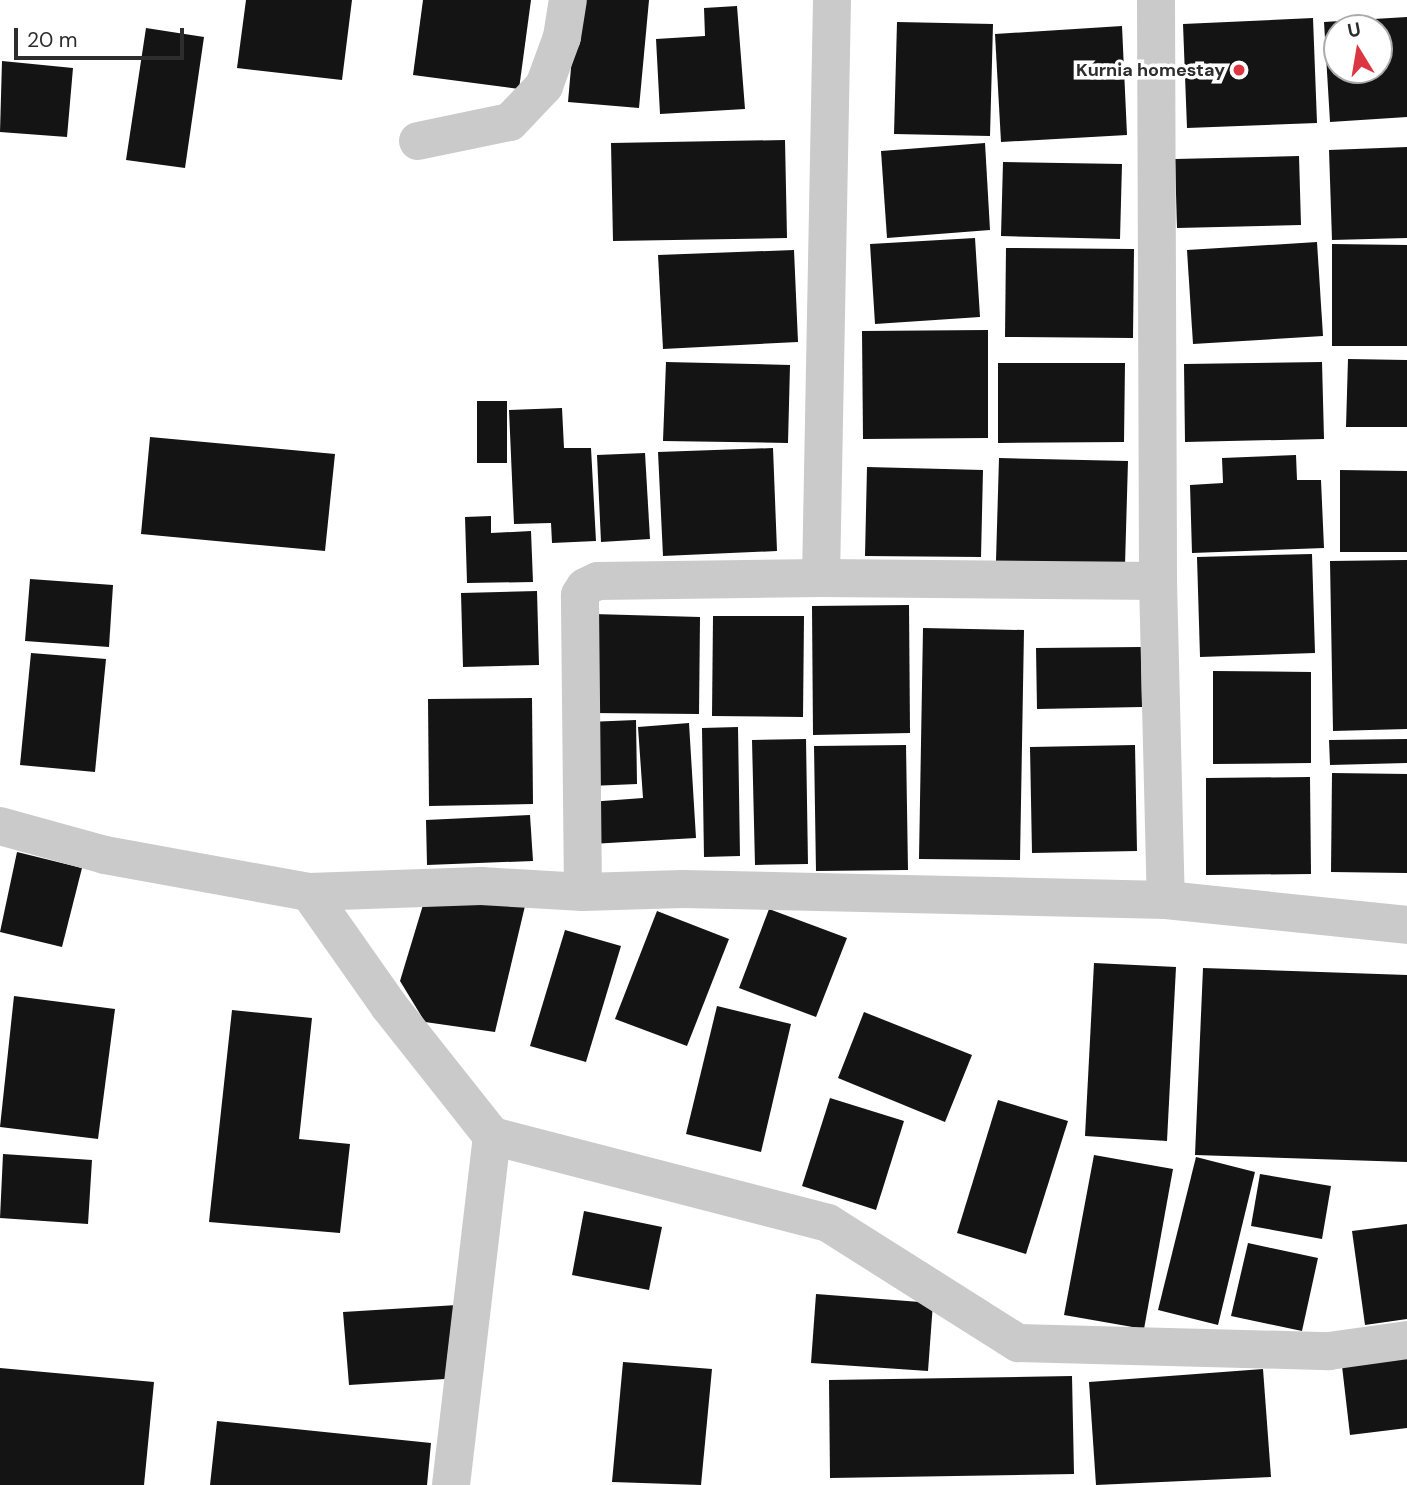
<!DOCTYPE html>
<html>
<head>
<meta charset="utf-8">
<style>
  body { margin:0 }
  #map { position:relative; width:1407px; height:1485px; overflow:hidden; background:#fff; font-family:"DM Sans",sans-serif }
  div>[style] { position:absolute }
  .building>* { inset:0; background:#141414 }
  .minor>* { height:38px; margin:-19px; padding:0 19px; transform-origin:19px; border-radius:19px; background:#cacaca }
  .dots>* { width:19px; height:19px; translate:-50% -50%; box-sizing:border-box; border:4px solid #fff; border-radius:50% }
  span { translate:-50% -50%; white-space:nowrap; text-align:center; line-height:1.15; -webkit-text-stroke:7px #fff; paint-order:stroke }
  .poi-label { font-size:18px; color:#2d2d2d; font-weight:700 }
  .right { translate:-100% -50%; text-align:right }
  .north { position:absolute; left:1323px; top:14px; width:70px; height:70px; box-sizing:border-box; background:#fff; border:2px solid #ababab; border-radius:50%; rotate:349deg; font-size:19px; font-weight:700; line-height:28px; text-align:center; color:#2d2d2d }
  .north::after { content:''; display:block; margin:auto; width:24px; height:32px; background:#dc3642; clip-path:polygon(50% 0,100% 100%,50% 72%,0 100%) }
  .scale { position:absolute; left:14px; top:28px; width:170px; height:32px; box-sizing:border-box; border:4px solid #2d2d2d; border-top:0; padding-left:9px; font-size:21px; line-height:24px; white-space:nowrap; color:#2d2d2d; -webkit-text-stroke:5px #fff; paint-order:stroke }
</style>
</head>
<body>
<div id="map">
  <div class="building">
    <i style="clip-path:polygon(246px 0,352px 0,342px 80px,237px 68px)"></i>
    <i style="clip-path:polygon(423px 0,531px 0,519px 89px,413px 75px)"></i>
    <i style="clip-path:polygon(577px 0,649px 0,639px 108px,568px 102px)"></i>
    <i style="clip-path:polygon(737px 6px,745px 109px,660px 114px,656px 39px,705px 36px,704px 8px)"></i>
    <i style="clip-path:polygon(evenodd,1407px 17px,1407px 117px,1330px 122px,1324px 22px,1407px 17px,1337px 28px,1379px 28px,1379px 70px,1337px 70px,1337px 28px)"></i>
    <i style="clip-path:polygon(1313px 18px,1317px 123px,1187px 128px,1183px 24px)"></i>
    <i style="clip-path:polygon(897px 22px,993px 24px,990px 136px,894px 134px)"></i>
    <i style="clip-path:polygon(1122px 26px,1127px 135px,1001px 142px,995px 34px)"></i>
    <i style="clip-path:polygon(146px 28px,204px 37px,185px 168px,126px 160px)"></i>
    <i style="clip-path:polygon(2px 61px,73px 68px,67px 137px,0 132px)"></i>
    <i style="clip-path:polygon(785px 140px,787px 238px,613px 241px,611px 143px)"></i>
    <i style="clip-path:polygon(985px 143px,990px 230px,887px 238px,881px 151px)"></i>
    <i style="clip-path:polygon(1407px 147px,1407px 238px,1332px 240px,1329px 150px)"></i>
    <i style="clip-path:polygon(1299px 156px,1301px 225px,1177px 228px,1175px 159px)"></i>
    <i style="clip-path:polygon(1003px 162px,1122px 164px,1120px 239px,1001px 236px)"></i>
    <i style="clip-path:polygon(975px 238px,980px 317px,875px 324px,870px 244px)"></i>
    <i style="clip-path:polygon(1317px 242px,1323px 336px,1193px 344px,1187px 250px)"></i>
    <i style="clip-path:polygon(1332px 244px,1407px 245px,1407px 346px,1332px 346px)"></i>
    <i style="clip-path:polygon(1006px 248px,1134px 249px,1133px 338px,1005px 337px)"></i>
    <i style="clip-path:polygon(794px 250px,798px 342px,663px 349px,658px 255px)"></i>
    <i style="clip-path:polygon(988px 330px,988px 438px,863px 439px,862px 331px)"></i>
    <i style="clip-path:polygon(1348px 359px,1407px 360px,1407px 427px,1346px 427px)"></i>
    <i style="clip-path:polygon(666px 362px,790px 365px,788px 443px,663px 441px)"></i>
    <i style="clip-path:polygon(1322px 362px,1324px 439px,1185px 442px,1184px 364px)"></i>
    <i style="clip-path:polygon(998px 363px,1125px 363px,1124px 442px,998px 443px)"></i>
    <i style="clip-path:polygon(477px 401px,507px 401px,507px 463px,477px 463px)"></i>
    <i style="clip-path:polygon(562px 408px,564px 448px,591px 448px,596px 541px,552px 543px,551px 523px,514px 524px,509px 410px)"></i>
    <i style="clip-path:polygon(150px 437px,335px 454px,325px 551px,141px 534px)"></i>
    <i style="clip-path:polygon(773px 448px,777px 551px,663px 556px,658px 452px)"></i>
    <i style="clip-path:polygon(645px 453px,650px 539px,601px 542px,597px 455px)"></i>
    <i style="clip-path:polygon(1296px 455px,1297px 480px,1321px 480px,1324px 548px,1192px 553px,1190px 485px,1223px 483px,1222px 458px)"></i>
    <i style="clip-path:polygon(999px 458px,1128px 461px,1125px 565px,996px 561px)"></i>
    <i style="clip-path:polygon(867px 467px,983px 470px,981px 557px,865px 556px)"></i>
    <i style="clip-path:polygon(1340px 470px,1407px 471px,1407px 552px,1340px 552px)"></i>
    <i style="clip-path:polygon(491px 516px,491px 533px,531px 531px,533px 582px,467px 583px,465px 517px)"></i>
    <i style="clip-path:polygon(1312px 554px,1315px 653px,1200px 657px,1197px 557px)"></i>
    <i style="clip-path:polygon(1407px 560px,1407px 729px,1333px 731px,1330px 561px)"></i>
    <i style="clip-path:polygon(30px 579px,113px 585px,109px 647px,25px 641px)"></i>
    <i style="clip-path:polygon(537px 591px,539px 665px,463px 667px,461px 593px)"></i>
    <i style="clip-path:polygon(909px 605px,910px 733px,813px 735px,812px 606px)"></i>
    <i style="clip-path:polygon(593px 614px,700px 617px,699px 714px,592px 713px)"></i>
    <i style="clip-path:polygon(713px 616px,804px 616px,803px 717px,712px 716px)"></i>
    <i style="clip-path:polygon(923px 628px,1024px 630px,1020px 860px,919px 859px)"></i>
    <i style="clip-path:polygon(1141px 647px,1142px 707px,1037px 709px,1036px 648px)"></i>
    <i style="clip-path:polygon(31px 653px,106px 659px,95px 772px,20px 765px)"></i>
    <i style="clip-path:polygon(1213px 671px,1311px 672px,1311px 763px,1213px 764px)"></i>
    <i style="clip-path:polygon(532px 698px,533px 804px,429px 806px,428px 699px)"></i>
    <i style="clip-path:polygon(636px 720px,637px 784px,590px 786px,588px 722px)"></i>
    <i style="clip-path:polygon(689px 723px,696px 838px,591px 844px,589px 802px,643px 798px,638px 727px)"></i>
    <i style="clip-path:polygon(738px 727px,740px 856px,704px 857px,702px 728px)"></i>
    <i style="clip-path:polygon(806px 739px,808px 864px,755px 865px,752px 740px)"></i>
    <i style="clip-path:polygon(1407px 739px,1407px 763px,1330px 765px,1329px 740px)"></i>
    <i style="clip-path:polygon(906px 745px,908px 870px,816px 871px,814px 746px)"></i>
    <i style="clip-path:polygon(1135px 745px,1137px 851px,1032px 853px,1030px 747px)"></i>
    <i style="clip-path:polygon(1332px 773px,1407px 774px,1407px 873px,1331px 872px)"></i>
    <i style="clip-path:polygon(1310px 777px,1311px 874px,1206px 875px,1206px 778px)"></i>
    <i style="clip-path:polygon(530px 815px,533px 861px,427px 865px,426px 820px)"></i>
    <i style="clip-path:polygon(17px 852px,82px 868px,62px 947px,0 932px)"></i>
    <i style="clip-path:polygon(494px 895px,525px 906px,495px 1032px,425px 1022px,400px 981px,423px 905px)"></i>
    <i style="clip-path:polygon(769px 909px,847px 938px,816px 1017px,739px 988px)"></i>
    <i style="clip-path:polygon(657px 911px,729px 939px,687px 1046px,615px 1019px)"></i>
    <i style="clip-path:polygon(565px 930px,621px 946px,586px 1062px,530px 1046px)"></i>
    <i style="clip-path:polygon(1094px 963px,1176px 967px,1167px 1141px,1085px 1136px)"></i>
    <i style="clip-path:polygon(1203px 968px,1407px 975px,1407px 1162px,1195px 1155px)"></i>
    <i style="clip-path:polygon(14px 996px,115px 1009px,98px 1139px,0 1127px)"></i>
    <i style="clip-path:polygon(717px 1006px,791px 1024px,761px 1152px,686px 1134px)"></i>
    <i style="clip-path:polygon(232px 1010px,312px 1018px,299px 1139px,350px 1144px,340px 1233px,209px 1222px)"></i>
    <i style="clip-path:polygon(864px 1012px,972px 1055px,945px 1122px,838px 1078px)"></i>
    <i style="clip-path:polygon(830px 1098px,904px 1121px,876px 1210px,802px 1186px)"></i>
    <i style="clip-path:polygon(998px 1100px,1068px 1121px,1026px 1254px,957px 1233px)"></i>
    <i style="clip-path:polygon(3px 1154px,92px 1160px,88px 1224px,0 1218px)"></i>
    <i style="clip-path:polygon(1094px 1155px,1173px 1169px,1144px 1329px,1064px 1315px)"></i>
    <i style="clip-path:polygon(1196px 1157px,1255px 1172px,1218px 1325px,1158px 1310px)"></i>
    <i style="clip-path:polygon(1260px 1174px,1331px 1186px,1322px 1239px,1251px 1226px)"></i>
    <i style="clip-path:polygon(584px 1211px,662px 1227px,649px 1290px,572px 1275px)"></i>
    <i style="clip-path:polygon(1407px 1224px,1407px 1319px,1365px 1325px,1352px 1231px)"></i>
    <i style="clip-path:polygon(1248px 1243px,1318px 1258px,1302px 1331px,1231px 1316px)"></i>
    <i style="clip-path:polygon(816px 1294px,933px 1303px,928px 1371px,811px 1363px)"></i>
    <i style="clip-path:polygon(457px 1305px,461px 1378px,349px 1385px,343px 1312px)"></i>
    <i style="clip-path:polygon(1407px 1358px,1407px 1428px,1350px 1435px,1342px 1366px)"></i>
    <i style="clip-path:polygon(623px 1362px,712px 1369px,701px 1485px,612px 1482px)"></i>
    <i style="clip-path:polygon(0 1368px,154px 1382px,144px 1485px,0 1485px)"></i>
    <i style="clip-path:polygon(1263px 1369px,1271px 1477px,1096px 1485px,1089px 1382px)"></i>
    <i style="clip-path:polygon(1072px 1376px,1074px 1474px,830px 1478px,829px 1380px)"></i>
    <i style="clip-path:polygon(217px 1421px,431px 1443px,427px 1485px,210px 1485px)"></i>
  </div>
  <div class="minor">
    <i style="left:1156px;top:0;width:581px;rotate:89.8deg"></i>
    <i style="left:1158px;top:581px;width:319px;rotate:88.6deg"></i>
    <i style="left:418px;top:141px;width:94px;rotate:-11.7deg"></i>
    <i style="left:510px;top:122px;width:50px;rotate:-46.6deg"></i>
    <i style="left:544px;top:86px;width:52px;rotate:-69.8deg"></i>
    <i style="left:562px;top:37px;width:37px;rotate:-81deg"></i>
    <i style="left:821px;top:578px;width:578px;rotate:-88.91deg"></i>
    <i style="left:0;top:826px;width:109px;rotate:15.4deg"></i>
    <i style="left:105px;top:855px;width:207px;rotate:10.3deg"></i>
    <i style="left:309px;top:892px;width:172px;rotate:-2deg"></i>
    <i style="left:481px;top:886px;width:102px;rotate:3.4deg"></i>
    <i style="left:583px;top:892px;width:100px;rotate:-1.7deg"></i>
    <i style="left:683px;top:889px;width:483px;rotate:1.3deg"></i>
    <i style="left:1166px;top:900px;width:242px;rotate:5.9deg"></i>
    <i style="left:309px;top:892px;width:139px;rotate:54.9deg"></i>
    <i style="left:389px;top:1006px;width:166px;rotate:51.6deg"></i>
    <i style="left:492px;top:1136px;width:351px;rotate:96.7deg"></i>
    <i style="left:583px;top:892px;width:297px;rotate:-90.6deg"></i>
    <i style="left:580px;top:595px;width:9px;rotate:-58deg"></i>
    <i style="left:585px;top:587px;width:14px;rotate:-25deg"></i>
    <i style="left:598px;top:581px;width:223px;rotate:-0.8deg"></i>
    <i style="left:821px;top:578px;width:337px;rotate:0.5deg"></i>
    <i style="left:492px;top:1136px;width:347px;rotate:14.5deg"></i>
    <i style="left:828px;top:1223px;width:225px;rotate:32.3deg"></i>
    <i style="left:1018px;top:1343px;width:311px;rotate:1.5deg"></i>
    <i style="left:1329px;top:1351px;width:79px;rotate:-8deg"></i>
  </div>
  <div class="dots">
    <i style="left:1239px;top:70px;background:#dc3642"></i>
  </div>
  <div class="poi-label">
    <span class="right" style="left:1225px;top:70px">Kurnia homestay</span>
  </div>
  <div class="north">U</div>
  <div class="scale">20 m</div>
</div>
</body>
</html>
